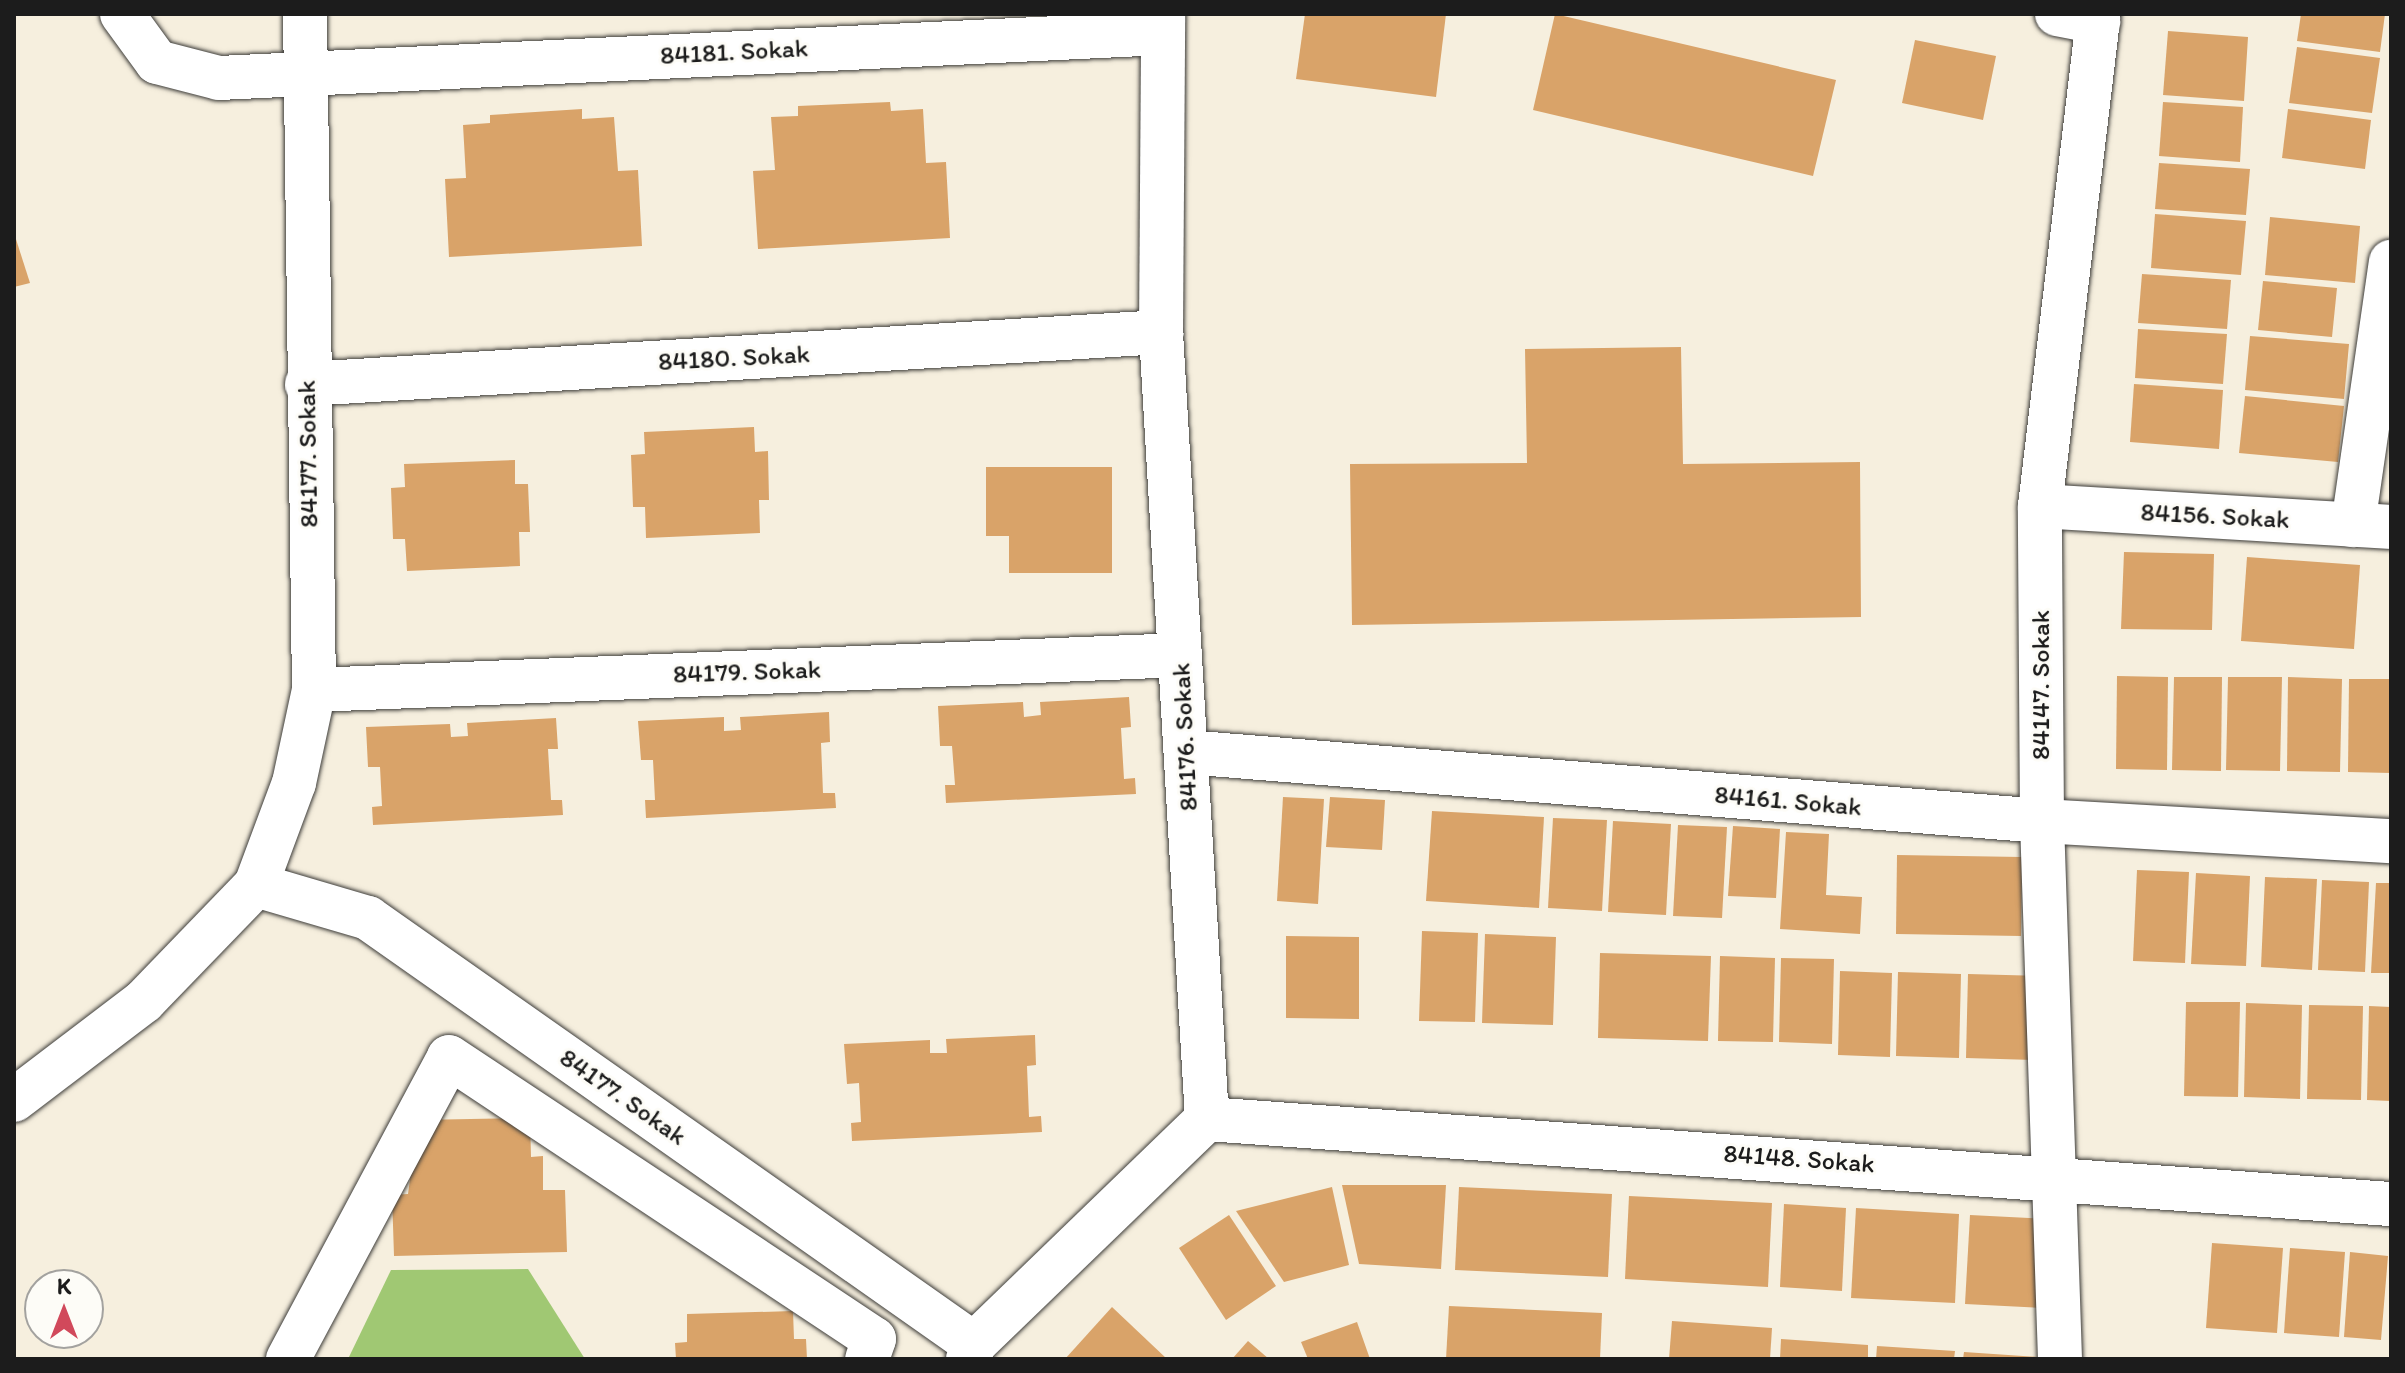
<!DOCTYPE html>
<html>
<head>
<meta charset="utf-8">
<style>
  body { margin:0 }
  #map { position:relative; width:2405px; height:1373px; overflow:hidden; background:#f6efde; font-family:Itim,sans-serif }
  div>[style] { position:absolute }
  .green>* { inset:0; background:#a0c873 }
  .building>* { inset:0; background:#d9a369 }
  .roads { filter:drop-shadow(0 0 2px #3d3c39) drop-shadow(0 0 2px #3d3c39) }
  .minor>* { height:44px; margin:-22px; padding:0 22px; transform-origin:22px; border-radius:22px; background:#fff }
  span { translate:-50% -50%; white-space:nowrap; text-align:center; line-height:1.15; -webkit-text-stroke:6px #fdfcf7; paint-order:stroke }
  .street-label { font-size:26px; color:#1c1c1c }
  .frame { position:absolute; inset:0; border:16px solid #1c1c1c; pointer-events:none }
  .north { position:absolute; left:24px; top:1269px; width:80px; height:80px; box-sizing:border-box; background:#fdfcf7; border:2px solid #a3a29f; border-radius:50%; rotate:0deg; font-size:22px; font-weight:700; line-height:32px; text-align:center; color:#1c1c1c }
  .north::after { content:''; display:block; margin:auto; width:28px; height:36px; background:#d1495b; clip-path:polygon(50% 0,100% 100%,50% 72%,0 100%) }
</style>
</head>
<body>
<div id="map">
  <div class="green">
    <i style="clip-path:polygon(528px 1269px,585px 1359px,348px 1359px,391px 1270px)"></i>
  </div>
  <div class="building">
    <i style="clip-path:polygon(1305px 14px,1446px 14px,1436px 97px,1296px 79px)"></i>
    <i style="clip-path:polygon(1555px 14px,1836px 80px,1813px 176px,1533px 110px)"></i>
    <i style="clip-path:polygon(2301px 14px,2385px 14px,2380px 52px,2297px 41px)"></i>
    <i style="clip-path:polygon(2168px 31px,2248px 37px,2244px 101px,2163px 95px)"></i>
    <i style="clip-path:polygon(1915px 40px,1996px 56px,1983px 120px,1902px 103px)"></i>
    <i style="clip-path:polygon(2297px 47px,2380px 58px,2372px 113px,2289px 103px)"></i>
    <i style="clip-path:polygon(890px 102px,891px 111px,923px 109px,926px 163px,946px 162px,950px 238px,758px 249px,753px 171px,775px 170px,771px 117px,798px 116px,798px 106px)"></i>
    <i style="clip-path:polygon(2163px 102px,2243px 107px,2240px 162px,2159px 156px)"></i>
    <i style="clip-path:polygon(582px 109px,582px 119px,614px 117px,618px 171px,638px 170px,642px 246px,449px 257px,445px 179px,466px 178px,463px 125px,490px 123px,490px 115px)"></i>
    <i style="clip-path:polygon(2288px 109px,2371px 120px,2365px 169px,2282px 158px)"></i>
    <i style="clip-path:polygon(2159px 163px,2250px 169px,2246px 215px,2155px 209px)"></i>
    <i style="clip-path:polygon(2155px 214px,2246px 221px,2241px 275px,2151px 268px)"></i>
    <i style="clip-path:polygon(2270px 217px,2360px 226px,2355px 283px,2265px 275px)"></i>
    <i style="clip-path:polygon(14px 233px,30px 283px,14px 287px)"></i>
    <i style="clip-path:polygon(2142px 274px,2231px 280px,2227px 329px,2138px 323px)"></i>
    <i style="clip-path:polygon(2263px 281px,2337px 288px,2332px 337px,2258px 330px)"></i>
    <i style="clip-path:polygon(2138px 329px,2227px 334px,2223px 384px,2135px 378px)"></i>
    <i style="clip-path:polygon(2250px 336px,2349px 344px,2344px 399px,2245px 390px)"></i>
    <i style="clip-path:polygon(1681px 347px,1683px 464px,1860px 462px,1861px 617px,1352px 625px,1350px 464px,1527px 463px,1525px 349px)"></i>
    <i style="clip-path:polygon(2134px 384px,2223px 390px,2219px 449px,2130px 442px)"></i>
    <i style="clip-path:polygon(2245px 396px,2344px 406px,2338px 462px,2239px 453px)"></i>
    <i style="clip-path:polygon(754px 427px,755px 452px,768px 451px,769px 500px,759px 500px,760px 533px,646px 538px,645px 507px,633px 507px,631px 455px,645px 454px,644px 432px)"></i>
    <i style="clip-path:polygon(515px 460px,515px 484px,528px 484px,530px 532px,519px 532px,520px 566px,407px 571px,405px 539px,393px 539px,391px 488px,405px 487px,404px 464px)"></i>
    <i style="clip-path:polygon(986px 467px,1112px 467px,1112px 573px,1009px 573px,1009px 536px,986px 536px)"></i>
    <i style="clip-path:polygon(2124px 552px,2214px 554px,2212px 630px,2121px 629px)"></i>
    <i style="clip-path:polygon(2247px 557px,2360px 565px,2354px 649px,2241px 641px)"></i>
    <i style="clip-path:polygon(2117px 676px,2168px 677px,2167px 770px,2116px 769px)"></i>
    <i style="clip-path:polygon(2174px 677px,2222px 677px,2221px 771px,2172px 770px)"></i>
    <i style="clip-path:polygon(2228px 677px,2282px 677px,2280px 771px,2226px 770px)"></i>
    <i style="clip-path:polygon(2288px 677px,2342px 679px,2340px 772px,2287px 771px)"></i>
    <i style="clip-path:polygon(2349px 679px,2391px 679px,2391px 773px,2348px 772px)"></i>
    <i style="clip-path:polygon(1129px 697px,1131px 727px,1121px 728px,1124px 779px,1135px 778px,1136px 794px,946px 803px,945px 785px,955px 785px,952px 746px,940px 746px,938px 706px,1023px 702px,1024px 717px,1041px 715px,1040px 702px)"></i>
    <i style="clip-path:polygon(829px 712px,830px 742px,821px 743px,823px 793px,835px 793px,836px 808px,646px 818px,645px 800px,655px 800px,653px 760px,641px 760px,638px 721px,724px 717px,724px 731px,741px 730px,740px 717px)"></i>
    <i style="clip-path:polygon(556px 718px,558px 749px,548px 749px,551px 800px,562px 800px,563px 815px,373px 825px,372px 807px,382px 806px,380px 767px,368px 767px,366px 727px,450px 724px,451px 737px,468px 736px,467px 723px)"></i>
    <i style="clip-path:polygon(1283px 797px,1324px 799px,1318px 904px,1277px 901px)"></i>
    <i style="clip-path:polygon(1330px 797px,1385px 800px,1382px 850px,1326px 847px)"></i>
    <i style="clip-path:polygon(1432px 811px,1544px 817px,1539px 908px,1426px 901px)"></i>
    <i style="clip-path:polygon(1553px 818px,1607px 820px,1602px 911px,1548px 908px)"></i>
    <i style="clip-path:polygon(1613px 821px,1671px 824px,1666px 915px,1608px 912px)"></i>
    <i style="clip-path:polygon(1678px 825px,1727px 827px,1722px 918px,1673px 916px)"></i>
    <i style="clip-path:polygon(1733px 826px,1780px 829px,1776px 898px,1728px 896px)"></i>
    <i style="clip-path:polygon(1786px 832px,1829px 834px,1826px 895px,1862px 897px,1860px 934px,1780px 929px)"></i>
    <i style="clip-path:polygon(1897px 855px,2022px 857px,2021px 936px,1896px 934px)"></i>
    <i style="clip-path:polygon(2137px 870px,2189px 872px,2185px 963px,2133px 961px)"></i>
    <i style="clip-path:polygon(2196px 873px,2250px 876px,2246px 966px,2191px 964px)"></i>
    <i style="clip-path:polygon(2265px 877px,2317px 879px,2312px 970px,2261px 967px)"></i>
    <i style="clip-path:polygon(2322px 880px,2369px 882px,2365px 972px,2318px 970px)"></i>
    <i style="clip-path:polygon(2376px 883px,2391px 883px,2391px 973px,2371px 973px)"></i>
    <i style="clip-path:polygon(1422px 931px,1478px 933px,1475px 1022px,1419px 1021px)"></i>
    <i style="clip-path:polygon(1485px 934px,1556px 937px,1553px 1025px,1482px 1023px)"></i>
    <i style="clip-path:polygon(1286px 936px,1359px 937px,1359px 1019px,1286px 1018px)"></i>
    <i style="clip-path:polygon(1600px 953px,1711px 956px,1708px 1041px,1598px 1038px)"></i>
    <i style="clip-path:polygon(1720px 956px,1775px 958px,1773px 1042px,1718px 1041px)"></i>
    <i style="clip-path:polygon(1781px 958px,1834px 959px,1832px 1044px,1779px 1042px)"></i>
    <i style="clip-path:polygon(1840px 971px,1892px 973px,1890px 1057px,1838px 1055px)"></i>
    <i style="clip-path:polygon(1898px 972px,1961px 974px,1959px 1058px,1896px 1056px)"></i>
    <i style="clip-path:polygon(1968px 974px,2039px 976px,2036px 1060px,1966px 1058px)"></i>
    <i style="clip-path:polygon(2186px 1002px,2240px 1002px,2238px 1097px,2184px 1096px)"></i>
    <i style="clip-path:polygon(2246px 1003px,2302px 1005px,2300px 1099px,2244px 1097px)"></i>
    <i style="clip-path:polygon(2309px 1005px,2363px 1006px,2361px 1100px,2307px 1099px)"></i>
    <i style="clip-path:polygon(2369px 1006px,2391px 1007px,2391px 1101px,2367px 1100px)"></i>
    <i style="clip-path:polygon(1035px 1035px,1036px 1065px,1027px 1066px,1029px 1117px,1041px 1116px,1042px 1132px,852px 1141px,851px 1123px,861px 1122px,859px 1083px,847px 1084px,844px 1044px,930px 1040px,930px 1053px,947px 1053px,946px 1039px)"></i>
    <i style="clip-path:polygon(530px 1118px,531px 1157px,543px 1156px,543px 1190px,565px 1190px,567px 1252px,394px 1256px,392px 1195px,408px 1194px,418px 1120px)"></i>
    <i style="clip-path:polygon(1342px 1185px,1446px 1185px,1441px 1269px,1359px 1264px)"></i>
    <i style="clip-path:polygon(1332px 1187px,1349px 1265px,1284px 1282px,1236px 1211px)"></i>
    <i style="clip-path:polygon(1459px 1187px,1612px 1194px,1608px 1277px,1455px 1270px)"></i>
    <i style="clip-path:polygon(1629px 1196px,1772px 1203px,1768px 1287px,1625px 1279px)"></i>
    <i style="clip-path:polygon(1784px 1204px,1846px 1208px,1842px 1291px,1780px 1287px)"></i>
    <i style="clip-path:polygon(1856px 1208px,1959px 1214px,1955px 1303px,1851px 1298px)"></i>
    <i style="clip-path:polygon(1229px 1215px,1276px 1286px,1226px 1320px,1179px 1248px)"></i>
    <i style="clip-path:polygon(1970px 1215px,2049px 1219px,2044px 1308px,1965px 1304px)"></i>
    <i style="clip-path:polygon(2212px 1243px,2283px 1248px,2277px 1333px,2206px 1328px)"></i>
    <i style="clip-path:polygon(2290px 1248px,2345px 1252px,2339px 1337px,2284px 1333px)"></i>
    <i style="clip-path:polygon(2350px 1252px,2388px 1256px,2381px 1340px,2344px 1337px)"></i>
    <i style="clip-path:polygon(1449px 1306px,1602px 1313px,1600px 1359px,1446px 1359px)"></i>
    <i style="clip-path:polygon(1112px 1307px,1167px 1359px,1065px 1359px)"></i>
    <i style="clip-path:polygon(793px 1311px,794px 1339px,806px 1339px,807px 1359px,676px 1359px,675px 1343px,687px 1342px,687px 1314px)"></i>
    <i style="clip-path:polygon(1672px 1321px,1772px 1328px,1770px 1359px,1669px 1359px)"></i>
    <i style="clip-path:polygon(1357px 1322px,1370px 1359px,1308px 1359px,1301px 1342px)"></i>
    <i style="clip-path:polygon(1781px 1339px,1868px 1345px,1868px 1359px,1780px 1359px)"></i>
    <i style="clip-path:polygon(1248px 1341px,1269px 1359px,1232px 1359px)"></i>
    <i style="clip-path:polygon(1877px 1346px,1955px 1351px,1954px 1359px,1876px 1359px)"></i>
    <i style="clip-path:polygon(1964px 1352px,2038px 1357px,2038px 1359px,1963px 1359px)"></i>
  </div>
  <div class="roads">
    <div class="minor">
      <i style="left:122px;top:14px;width:59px;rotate:53.9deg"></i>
      <i style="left:157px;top:62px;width:64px;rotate:14.5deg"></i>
      <i style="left:219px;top:78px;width:945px;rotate:-2.73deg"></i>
      <i style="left:2057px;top:14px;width:42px;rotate:11deg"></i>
      <i style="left:307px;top:384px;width:856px;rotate:-3.48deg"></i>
      <i style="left:2040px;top:506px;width:352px;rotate:3.4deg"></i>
      <i style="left:2353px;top:525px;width:266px;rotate:-81.8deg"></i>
      <i style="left:314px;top:690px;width:867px;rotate:-2.31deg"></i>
      <i style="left:1186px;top:752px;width:859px;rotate:4.61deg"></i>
      <i style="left:2042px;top:821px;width:350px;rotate:3.3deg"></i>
      <i style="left:256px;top:885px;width:117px;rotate:16.4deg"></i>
      <i style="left:368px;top:918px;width:741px;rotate:35.11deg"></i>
      <i style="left:14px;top:1100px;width:163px;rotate:-37.3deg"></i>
      <i style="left:144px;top:1001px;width:161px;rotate:-46deg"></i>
      <i style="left:256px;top:885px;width:109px;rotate:-69.6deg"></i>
      <i style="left:294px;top:783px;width:95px;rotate:-77.9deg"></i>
      <i style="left:314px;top:690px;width:676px;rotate:-90.76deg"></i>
      <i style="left:1207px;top:1119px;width:1187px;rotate:4.11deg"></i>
      <i style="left:288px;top:1359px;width:342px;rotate:-61.9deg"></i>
      <i style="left:449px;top:1057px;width:510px;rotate:33.57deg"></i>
      <i style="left:874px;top:1339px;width:21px;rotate:109deg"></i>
      <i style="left:968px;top:1359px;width:16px;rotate:-68deg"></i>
      <i style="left:974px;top:1344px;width:324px;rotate:-44deg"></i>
      <i style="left:1207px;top:1119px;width:788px;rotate:-93.35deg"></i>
      <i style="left:1161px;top:332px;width:318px;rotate:-89.6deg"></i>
      <i style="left:2060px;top:1359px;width:538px;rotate:-91.92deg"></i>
      <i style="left:2042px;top:821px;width:315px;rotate:-90.4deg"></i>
      <i style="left:2040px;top:506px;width:496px;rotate:-83.2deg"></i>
    </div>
  </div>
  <div class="street-label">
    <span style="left:734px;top:52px;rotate:-3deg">84181. Sokak</span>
    <span style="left:734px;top:358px;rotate:-3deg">84180. Sokak</span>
    <span style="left:308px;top:454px;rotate:-91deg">84177. Sokak</span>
    <span style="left:2215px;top:516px;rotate:3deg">84156. Sokak</span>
    <span style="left:747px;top:672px;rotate:-2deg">84179. Sokak</span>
    <span style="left:2041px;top:685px;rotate:-90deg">84147. Sokak</span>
    <span style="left:1185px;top:737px;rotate:-93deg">84176. Sokak</span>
    <span style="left:1788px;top:801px;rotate:5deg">84161. Sokak</span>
    <span style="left:623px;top:1097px;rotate:35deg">84177. Sokak</span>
    <span style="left:1799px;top:1159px;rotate:4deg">84148. Sokak</span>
  </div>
  <div class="frame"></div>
  <div class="north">K</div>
</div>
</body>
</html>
